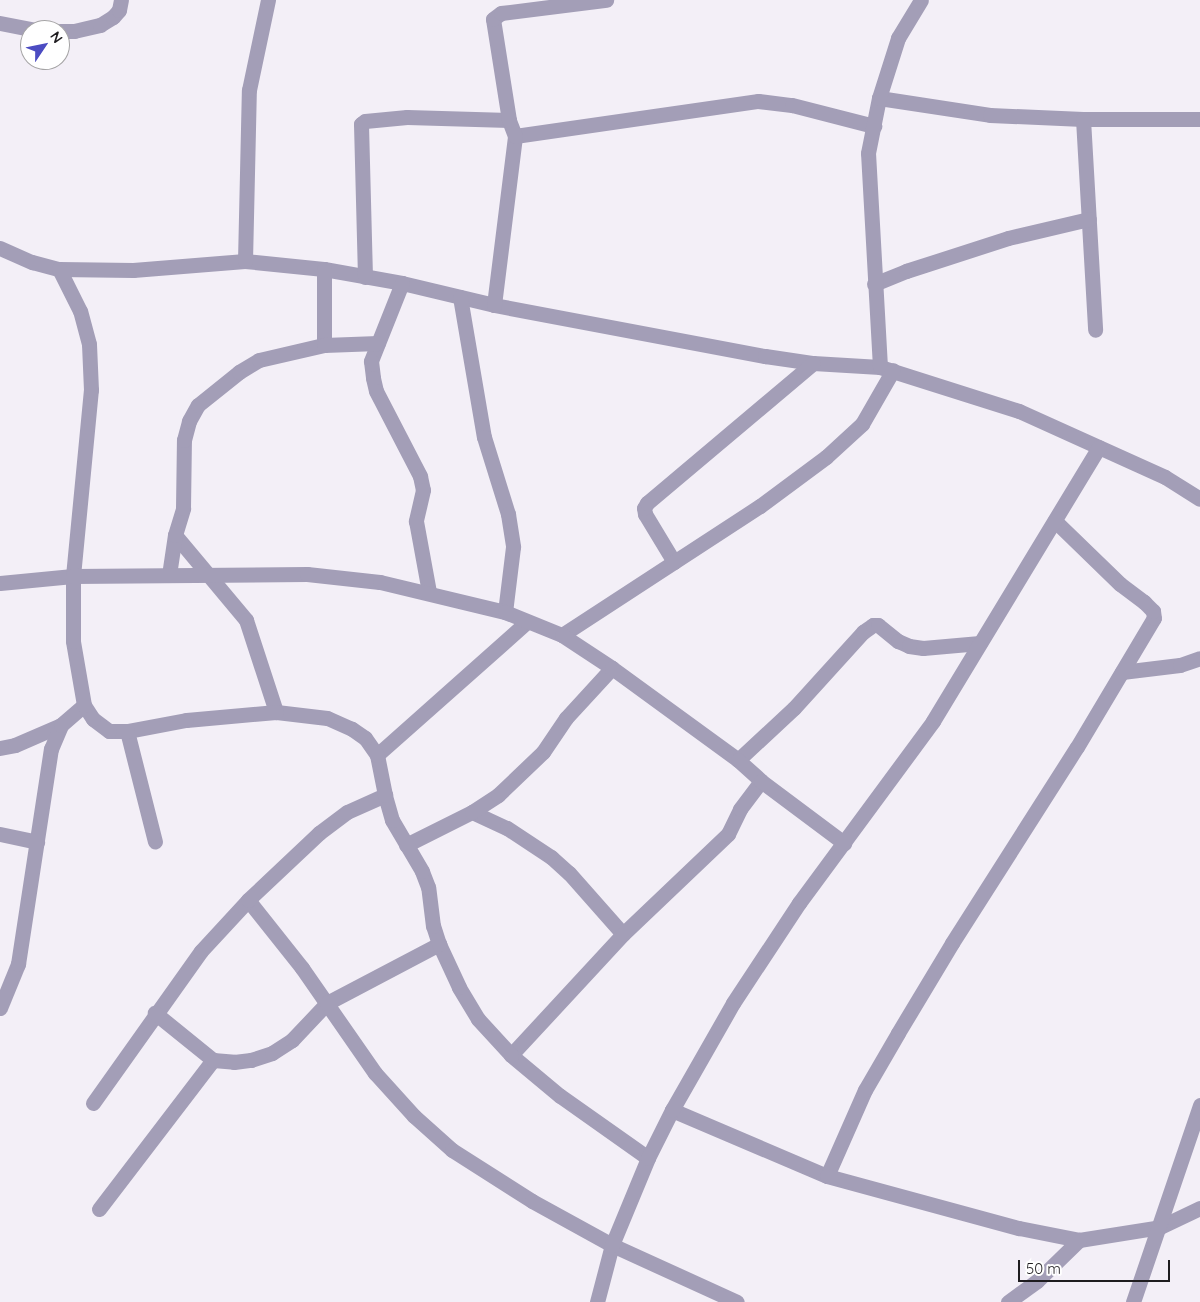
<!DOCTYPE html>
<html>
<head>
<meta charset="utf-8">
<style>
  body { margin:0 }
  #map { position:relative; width:1200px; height:1302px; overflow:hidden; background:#f3eff7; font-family:Quicksand,sans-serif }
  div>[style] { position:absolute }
  .street>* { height:15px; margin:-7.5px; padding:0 7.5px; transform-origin:7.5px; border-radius:7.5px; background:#a39eb7 }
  span { translate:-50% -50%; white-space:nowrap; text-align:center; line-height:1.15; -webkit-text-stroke:5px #fff; paint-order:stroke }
  .north { position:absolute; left:20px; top:20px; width:50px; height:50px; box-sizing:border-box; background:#fff; border:1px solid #a5a4a5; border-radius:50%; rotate:56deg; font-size:14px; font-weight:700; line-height:20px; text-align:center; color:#1e1c1f }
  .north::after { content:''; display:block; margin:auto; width:18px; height:22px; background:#4c4cc2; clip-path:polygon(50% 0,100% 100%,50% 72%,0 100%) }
  .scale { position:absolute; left:1018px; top:1260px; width:152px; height:22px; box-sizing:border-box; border:2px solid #1e1c1f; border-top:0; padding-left:6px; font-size:15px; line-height:18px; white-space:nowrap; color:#1e1c1f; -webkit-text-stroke:4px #fff; paint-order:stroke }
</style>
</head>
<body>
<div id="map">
  <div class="street">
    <i style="left:0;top:23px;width:37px;rotate:11deg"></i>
    <i style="left:60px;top:31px;width:14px"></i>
    <i style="left:74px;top:31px;width:27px;rotate:-13deg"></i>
    <i style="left:100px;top:25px;width:15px;rotate:-32deg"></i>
    <i style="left:113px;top:17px;width:9px;rotate:-49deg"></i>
    <i style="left:119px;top:10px;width:10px;rotate:-79deg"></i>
    <i style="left:879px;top:98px;width:112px;rotate:8.7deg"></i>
    <i style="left:990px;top:115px;width:93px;rotate:2.5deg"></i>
    <i style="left:1083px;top:119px;width:117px"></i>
    <i style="left:1083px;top:119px;width:211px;rotate:86.7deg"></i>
    <i style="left:515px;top:136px;width:246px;rotate:-8.2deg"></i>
    <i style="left:758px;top:101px;width:34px;rotate:7deg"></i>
    <i style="left:792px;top:105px;width:85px;rotate:14.4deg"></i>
    <i style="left:0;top:248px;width:35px;rotate:24deg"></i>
    <i style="left:32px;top:262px;width:28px;rotate:15deg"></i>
    <i style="left:59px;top:269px;width:74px;rotate:0.8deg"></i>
    <i style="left:133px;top:270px;width:112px;rotate:-4.6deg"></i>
    <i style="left:245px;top:261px;width:79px;rotate:5.8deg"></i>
    <i style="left:324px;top:269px;width:79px;rotate:10.2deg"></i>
    <i style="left:402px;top:283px;width:95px;rotate:13.4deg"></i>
    <i style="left:494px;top:305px;width:276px;rotate:10.7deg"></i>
    <i style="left:765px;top:356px;width:49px;rotate:8.3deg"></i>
    <i style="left:813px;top:363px;width:67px;rotate:3.4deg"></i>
    <i style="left:880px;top:367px;width:146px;rotate:17.6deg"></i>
    <i style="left:1019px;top:411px;width:160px;rotate:24.3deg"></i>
    <i style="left:1165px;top:477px;width:41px;rotate:32.2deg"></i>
    <i style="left:245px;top:261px;width:171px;rotate:-88.7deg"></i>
    <i style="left:249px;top:90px;width:92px;rotate:-78.1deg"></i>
    <i style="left:324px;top:269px;width:76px;rotate:90deg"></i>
    <i style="left:365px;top:277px;width:153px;rotate:-91.5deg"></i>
    <i style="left:361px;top:124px;width:5px;rotate:-37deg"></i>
    <i style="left:365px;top:121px;width:42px;rotate:-5.4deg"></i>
    <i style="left:407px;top:117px;width:102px;rotate:1.7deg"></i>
    <i style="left:402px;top:283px;width:84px;rotate:111.7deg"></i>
    <i style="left:371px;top:361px;width:17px;rotate:83deg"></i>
    <i style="left:373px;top:378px;width:13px;rotate:77deg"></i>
    <i style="left:376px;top:391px;width:96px;rotate:62.6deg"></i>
    <i style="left:420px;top:476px;width:14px;rotate:78deg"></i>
    <i style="left:423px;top:490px;width:32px;rotate:103deg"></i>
    <i style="left:416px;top:521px;width:72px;rotate:79.6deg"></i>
    <i style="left:874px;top:284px;width:35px;rotate:-22deg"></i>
    <i style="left:906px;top:271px;width:107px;rotate:-17.9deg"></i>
    <i style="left:1008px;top:238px;width:83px;rotate:-13.2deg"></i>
    <i style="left:460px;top:297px;width:142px;rotate:80.3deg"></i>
    <i style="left:484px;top:437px;width:81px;rotate:72.7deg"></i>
    <i style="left:508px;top:514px;width:33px;rotate:81deg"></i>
    <i style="left:513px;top:547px;width:65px;rotate:97deg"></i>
    <i style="left:494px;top:305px;width:170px;rotate:-82.9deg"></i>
    <i style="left:515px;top:136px;width:17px;rotate:-111deg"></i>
    <i style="left:509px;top:120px;width:102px;rotate:-99deg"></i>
    <i style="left:493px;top:19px;width:10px;rotate:-37deg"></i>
    <i style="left:501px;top:13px;width:106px;rotate:-7.1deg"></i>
    <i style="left:880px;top:367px;width:214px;rotate:-93.2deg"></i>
    <i style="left:868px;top:153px;width:56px;rotate:-78.7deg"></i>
    <i style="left:879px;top:98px;width:63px;rotate:-72.4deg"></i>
    <i style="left:898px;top:38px;width:44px;rotate:-58.8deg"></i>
    <i style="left:175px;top:535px;width:111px;rotate:50.1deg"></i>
    <i style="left:246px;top:620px;width:97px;rotate:71.9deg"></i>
    <i style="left:674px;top:562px;width:56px;rotate:-121.1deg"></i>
    <i style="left:645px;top:514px;width:6px;rotate:-99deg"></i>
    <i style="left:644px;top:508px;width:6px;rotate:-59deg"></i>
    <i style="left:647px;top:503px;width:217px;rotate:-40.1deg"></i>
    <i style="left:169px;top:575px;width:40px;rotate:-81.5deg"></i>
    <i style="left:175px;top:535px;width:28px;rotate:-73deg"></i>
    <i style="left:183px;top:508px;width:68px;rotate:-89.2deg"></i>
    <i style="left:184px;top:440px;width:20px;rotate:-75deg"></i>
    <i style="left:189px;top:421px;width:18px;rotate:-61deg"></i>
    <i style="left:198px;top:405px;width:53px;rotate:-38.8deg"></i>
    <i style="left:239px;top:372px;width:23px;rotate:-31deg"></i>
    <i style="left:259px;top:360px;width:67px;rotate:-13deg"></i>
    <i style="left:324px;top:345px;width:54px;rotate:-2.1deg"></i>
    <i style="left:0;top:583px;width:73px;rotate:-5.5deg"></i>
    <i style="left:73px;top:576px;width:187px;rotate:-84.5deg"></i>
    <i style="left:91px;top:390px;width:46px;rotate:-92.5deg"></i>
    <i style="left:89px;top:344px;width:34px;rotate:-105deg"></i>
    <i style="left:80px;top:311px;width:47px;rotate:-116.6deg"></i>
    <i style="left:562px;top:635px;width:236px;rotate:-33.1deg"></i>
    <i style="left:760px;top:506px;width:82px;rotate:-36.6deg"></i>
    <i style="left:826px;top:457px;width:49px;rotate:-42.5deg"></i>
    <i style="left:862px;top:424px;width:62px;rotate:-60.1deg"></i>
    <i style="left:1122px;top:672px;width:58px;rotate:-6.9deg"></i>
    <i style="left:1180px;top:665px;width:21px;rotate:-19deg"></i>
    <i style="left:127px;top:731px;width:114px;rotate:75.8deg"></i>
    <i style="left:0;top:748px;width:15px;rotate:-11deg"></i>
    <i style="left:15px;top:745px;width:50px;rotate:-23.5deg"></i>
    <i style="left:377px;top:755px;width:200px;rotate:-41.6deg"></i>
    <i style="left:738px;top:760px;width:76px;rotate:-42.9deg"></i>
    <i style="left:794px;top:708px;width:103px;rotate:-47.8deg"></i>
    <i style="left:863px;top:632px;width:12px;rotate:-35deg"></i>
    <i style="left:873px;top:625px;width:5px"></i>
    <i style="left:878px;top:625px;width:26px;rotate:39deg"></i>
    <i style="left:898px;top:641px;width:12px;rotate:24deg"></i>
    <i style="left:909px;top:646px;width:14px;rotate:8deg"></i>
    <i style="left:923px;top:648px;width:57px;rotate:-5deg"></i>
    <i style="left:472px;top:812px;width:38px;rotate:25deg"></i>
    <i style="left:507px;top:828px;width:53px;rotate:33.4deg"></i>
    <i style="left:551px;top:857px;width:24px;rotate:42deg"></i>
    <i style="left:569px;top:873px;width:81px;rotate:48.5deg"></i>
    <i style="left:0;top:834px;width:38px;rotate:12deg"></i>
    <i style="left:406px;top:845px;width:74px;rotate:-26.6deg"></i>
    <i style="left:472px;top:812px;width:31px;rotate:-33deg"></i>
    <i style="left:498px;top:795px;width:62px;rotate:-43.7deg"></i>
    <i style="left:543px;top:752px;width:41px;rotate:-55.9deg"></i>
    <i style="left:566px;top:718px;width:68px;rotate:-47.4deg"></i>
    <i style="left:248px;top:900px;width:87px;rotate:51.5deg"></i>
    <i style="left:302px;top:968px;width:128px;rotate:55.2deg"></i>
    <i style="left:375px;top:1073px;width:58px;rotate:47.8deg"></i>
    <i style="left:414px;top:1116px;width:51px;rotate:41.8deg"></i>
    <i style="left:452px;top:1150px;width:95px;rotate:32.5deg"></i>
    <i style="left:532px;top:1201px;width:91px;rotate:28.8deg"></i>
    <i style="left:612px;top:1245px;width:137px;rotate:24.5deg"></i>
    <i style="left:0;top:1008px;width:48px;rotate:-67.8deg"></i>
    <i style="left:18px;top:964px;width:218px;rotate:-81.3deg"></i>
    <i style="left:51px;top:749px;width:26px;rotate:-67deg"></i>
    <i style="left:61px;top:725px;width:30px;rotate:-41deg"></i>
    <i style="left:511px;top:1055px;width:165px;rotate:-47.2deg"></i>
    <i style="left:623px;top:934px;width:145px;rotate:-43.6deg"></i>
    <i style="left:728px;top:834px;width:28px;rotate:-64deg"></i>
    <i style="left:740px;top:809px;width:35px;rotate:-53deg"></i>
    <i style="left:213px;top:1060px;width:21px;rotate:5deg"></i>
    <i style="left:234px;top:1062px;width:17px;rotate:-7deg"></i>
    <i style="left:251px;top:1060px;width:22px;rotate:-18deg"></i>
    <i style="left:272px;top:1053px;width:24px;rotate:-33deg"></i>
    <i style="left:292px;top:1040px;width:51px;rotate:-46.6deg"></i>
    <i style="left:327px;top:1003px;width:127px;rotate:-27.8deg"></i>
    <i style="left:93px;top:1103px;width:186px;rotate:-54.6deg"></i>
    <i style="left:201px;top:951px;width:69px;rotate:-47.3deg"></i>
    <i style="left:248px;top:900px;width:98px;rotate:-43.3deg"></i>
    <i style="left:319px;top:833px;width:35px;rotate:-37deg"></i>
    <i style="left:347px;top:812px;width:42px;rotate:-24.1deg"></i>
    <i style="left:672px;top:1110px;width:168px;rotate:23.1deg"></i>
    <i style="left:827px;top:1176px;width:94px;rotate:-66.2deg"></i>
    <i style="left:865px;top:1090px;width:66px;rotate:-59.9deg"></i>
    <i style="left:898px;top:1033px;width:105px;rotate:-59deg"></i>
    <i style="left:952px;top:943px;width:232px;rotate:-57.5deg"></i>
    <i style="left:1077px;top:747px;width:150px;rotate:-59.2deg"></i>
    <i style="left:1154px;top:618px;width:7px;rotate:-98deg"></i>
    <i style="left:1153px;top:611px;width:13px;rotate:-135deg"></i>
    <i style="left:1144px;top:602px;width:30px;rotate:-143deg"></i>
    <i style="left:1120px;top:584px;width:91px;rotate:-135.9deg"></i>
    <i style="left:648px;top:1158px;width:108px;rotate:-144.8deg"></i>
    <i style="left:560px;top:1096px;width:64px;rotate:-140.1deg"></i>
    <i style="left:511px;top:1055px;width:49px;rotate:-132.5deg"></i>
    <i style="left:478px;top:1019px;width:37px;rotate:-121deg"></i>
    <i style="left:459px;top:987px;width:47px;rotate:-114.9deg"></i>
    <i style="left:439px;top:944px;width:19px;rotate:-108deg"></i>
    <i style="left:433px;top:926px;width:39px;rotate:-97deg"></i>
    <i style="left:428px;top:887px;width:17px;rotate:-111deg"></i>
    <i style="left:422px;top:871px;width:59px;rotate:-120.5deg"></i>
    <i style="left:392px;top:820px;width:26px;rotate:-106deg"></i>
    <i style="left:385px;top:795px;width:41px;rotate:-101.3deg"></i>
    <i style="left:377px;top:755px;width:21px;rotate:-125deg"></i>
    <i style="left:365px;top:738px;width:16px;rotate:-145deg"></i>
    <i style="left:352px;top:729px;width:27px;rotate:-156deg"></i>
    <i style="left:327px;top:718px;width:51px;rotate:-173.3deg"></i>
    <i style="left:276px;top:712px;width:90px;rotate:174.9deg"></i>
    <i style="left:186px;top:720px;width:60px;rotate:169.4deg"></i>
    <i style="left:127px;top:731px;width:18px;rotate:180deg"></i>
    <i style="left:109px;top:731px;width:20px;rotate:-143deg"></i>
    <i style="left:93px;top:719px;width:17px;rotate:-123deg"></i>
    <i style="left:84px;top:705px;width:65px;rotate:-99.8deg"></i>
    <i style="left:73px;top:641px;width:65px;rotate:-90deg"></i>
    <i style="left:73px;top:576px;width:234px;rotate:-0.5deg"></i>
    <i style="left:307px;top:574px;width:73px;rotate:6.3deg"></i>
    <i style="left:380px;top:582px;width:129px;rotate:13.5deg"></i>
    <i style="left:505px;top:612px;width:61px;rotate:22deg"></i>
    <i style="left:562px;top:635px;width:60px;rotate:33.4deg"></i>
    <i style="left:612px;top:668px;width:156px;rotate:36.1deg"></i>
    <i style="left:738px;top:760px;width:31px;rotate:42deg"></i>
    <i style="left:761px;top:781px;width:104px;rotate:36.8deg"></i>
    <i style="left:827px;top:1176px;width:199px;rotate:15.2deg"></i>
    <i style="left:1019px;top:1228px;width:61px;rotate:11.3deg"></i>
    <i style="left:1079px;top:1240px;width:82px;rotate:-9.1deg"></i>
    <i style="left:1160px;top:1227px;width:44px;rotate:-25.4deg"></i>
    <i style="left:99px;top:1209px;width:188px;rotate:-52.6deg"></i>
    <i style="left:213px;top:1060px;width:75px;rotate:-141deg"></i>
    <i style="left:597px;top:1302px;width:59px;rotate:-75.3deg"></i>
    <i style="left:612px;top:1245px;width:94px;rotate:-67.5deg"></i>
    <i style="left:648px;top:1158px;width:54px;rotate:-63.4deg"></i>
    <i style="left:672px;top:1110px;width:123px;rotate:-60.3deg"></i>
    <i style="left:733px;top:1003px;width:120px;rotate:-56.6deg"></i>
    <i style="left:799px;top:903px;width:226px;rotate:-53.6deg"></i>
    <i style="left:933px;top:721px;width:320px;rotate:-58.8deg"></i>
    <i style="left:1008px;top:1302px;width:36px;rotate:-36deg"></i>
    <i style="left:1037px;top:1281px;width:59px;rotate:-44.3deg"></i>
    <i style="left:1133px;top:1302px;width:208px;rotate:-71.2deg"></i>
  </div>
  <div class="north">N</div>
  <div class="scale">50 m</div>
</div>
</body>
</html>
